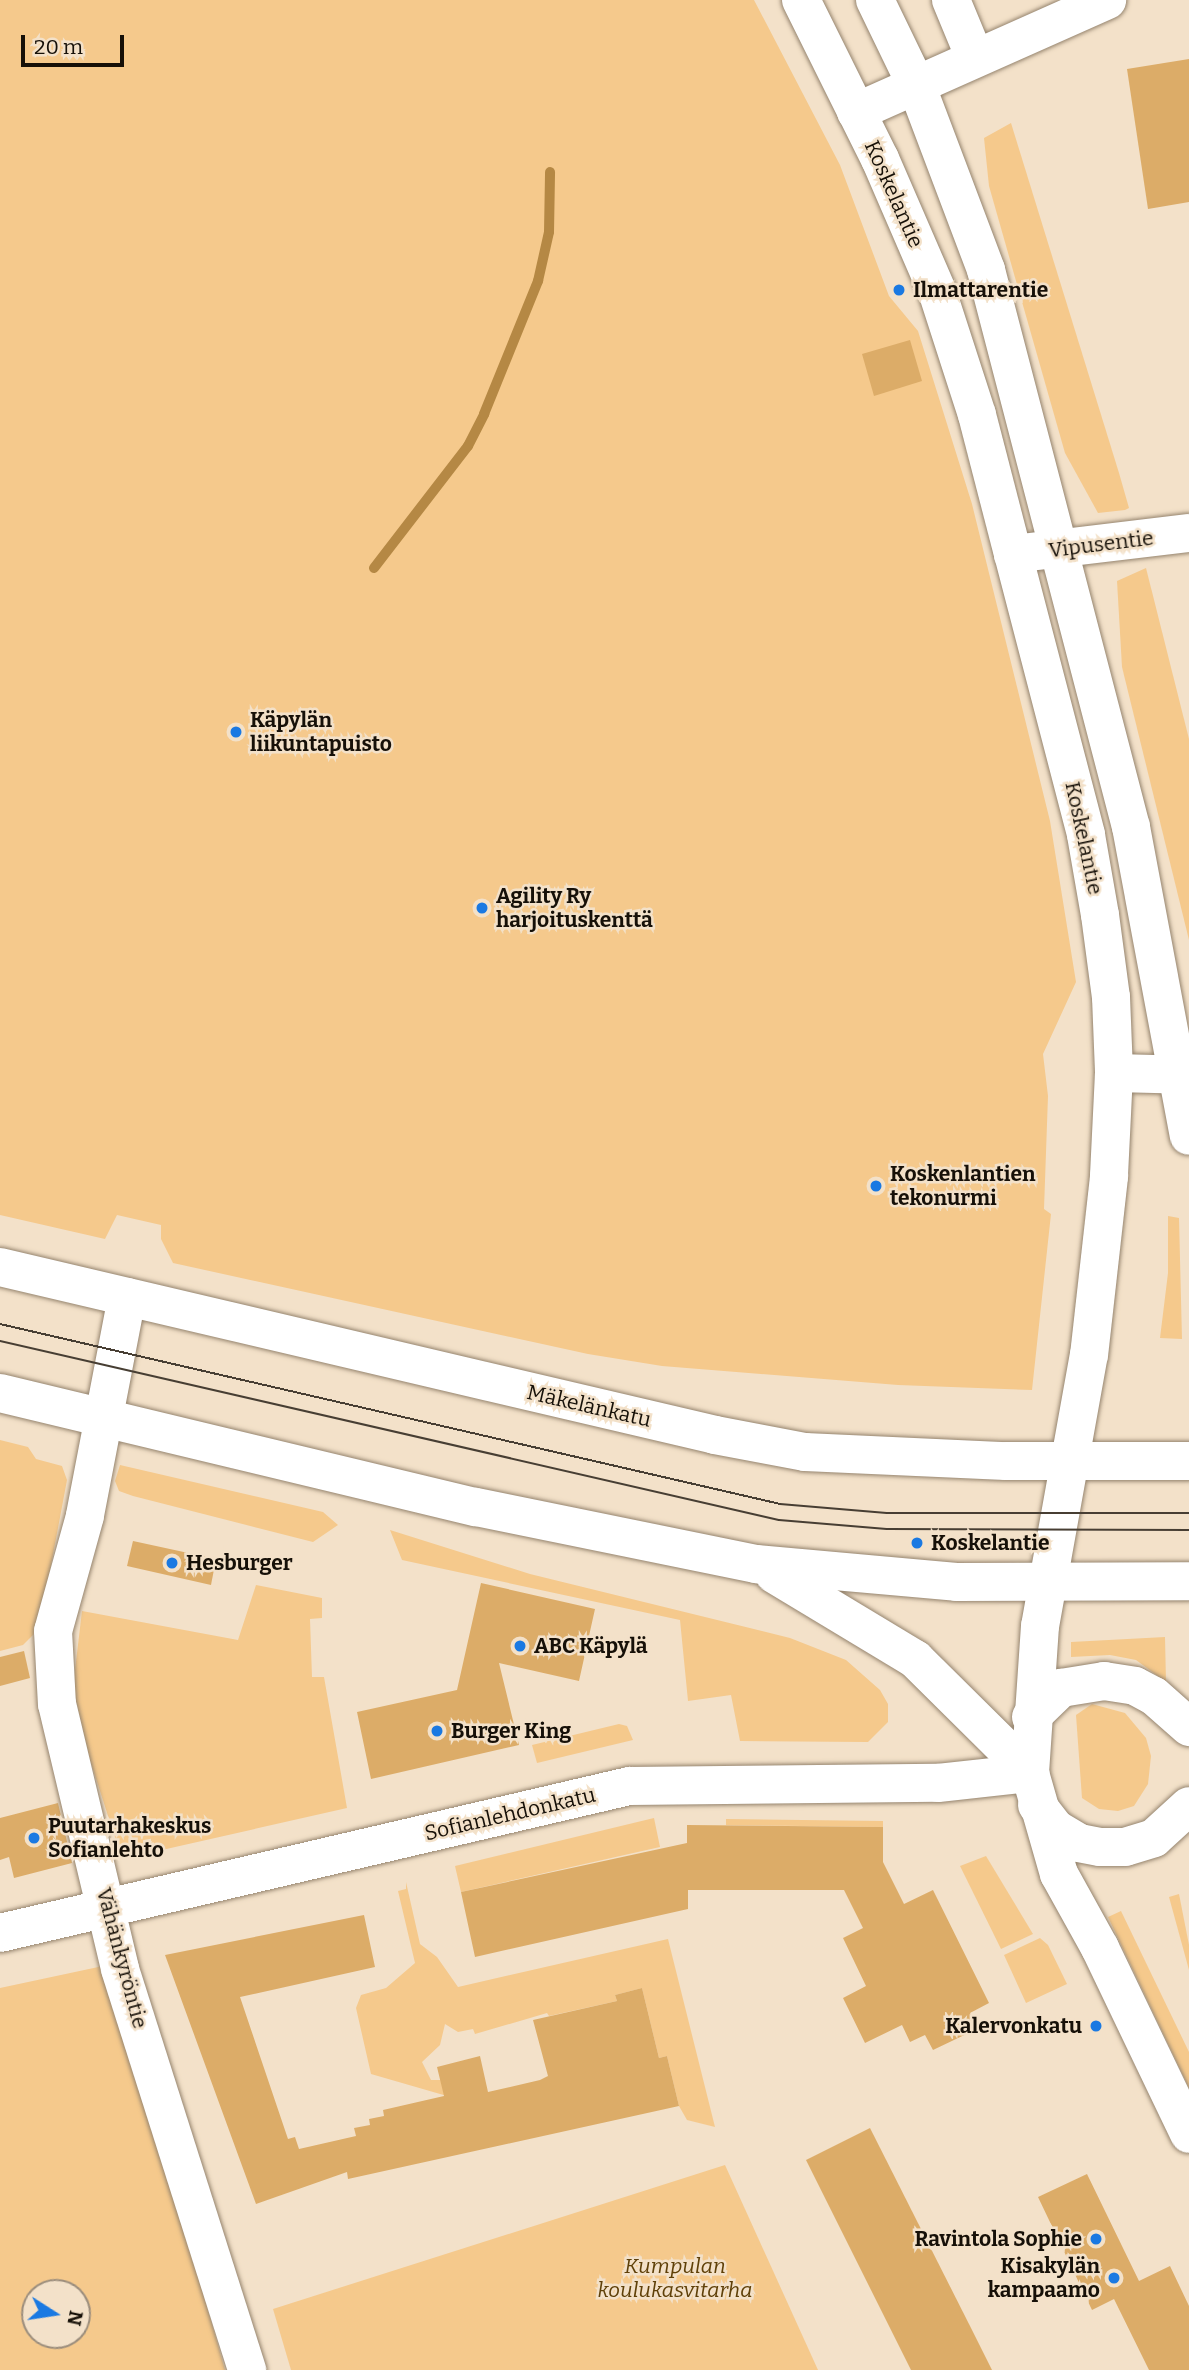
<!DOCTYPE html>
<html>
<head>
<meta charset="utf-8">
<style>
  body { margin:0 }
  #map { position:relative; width:1189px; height:2370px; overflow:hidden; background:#f3e1c9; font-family:Bitter,serif }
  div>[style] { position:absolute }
  .green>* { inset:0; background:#f5c98c }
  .stream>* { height:10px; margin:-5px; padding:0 5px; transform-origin:5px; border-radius:5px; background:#b58844 }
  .building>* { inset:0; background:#dcac68 }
  .roads { filter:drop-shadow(0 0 2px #95846e) drop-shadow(0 0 2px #95846e) }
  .street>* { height:38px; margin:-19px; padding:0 19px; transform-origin:19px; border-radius:19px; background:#fff }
  .primary>* { height:38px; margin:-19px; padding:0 19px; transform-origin:19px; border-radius:19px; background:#fff }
  .tram>* { height:2px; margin:-1px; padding:0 1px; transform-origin:1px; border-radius:1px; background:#473e33 }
  .dots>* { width:19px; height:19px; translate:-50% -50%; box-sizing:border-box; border:4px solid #f3e1c9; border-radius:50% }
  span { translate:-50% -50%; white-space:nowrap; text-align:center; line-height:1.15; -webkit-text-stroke:5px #f3e1c9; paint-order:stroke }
  .street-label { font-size:21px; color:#161008 }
  .poi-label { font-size:21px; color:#161008; font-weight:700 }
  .left { translate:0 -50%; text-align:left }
  .right { translate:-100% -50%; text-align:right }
  .park-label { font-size:21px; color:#5f4008; font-style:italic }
  .north { position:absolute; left:21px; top:2279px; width:70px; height:70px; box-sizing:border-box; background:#f3e1c9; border:2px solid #9b8d7c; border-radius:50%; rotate:102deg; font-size:19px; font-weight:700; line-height:28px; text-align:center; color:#161008 }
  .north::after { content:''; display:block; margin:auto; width:24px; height:32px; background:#1a79e2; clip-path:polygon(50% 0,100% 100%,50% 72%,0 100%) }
  .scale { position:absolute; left:21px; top:35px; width:103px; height:32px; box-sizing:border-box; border:4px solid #161008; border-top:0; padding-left:9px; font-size:21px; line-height:24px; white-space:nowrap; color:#161008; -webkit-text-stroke:5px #f3e1c9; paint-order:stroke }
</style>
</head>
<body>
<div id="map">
  <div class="green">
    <i style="clip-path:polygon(0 0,754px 0,840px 165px,889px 296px,918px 331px,972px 504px,1050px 821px,1076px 982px,1043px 1054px,1048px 1096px,1044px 1209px,1051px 1214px,1032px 1390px,898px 1385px,662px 1366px,588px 1354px,173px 1263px,161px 1239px,161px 1225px,117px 1215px,105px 1239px,0 1215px)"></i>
    <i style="clip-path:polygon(1011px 123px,1119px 473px,1129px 508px,1125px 510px,1098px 513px,1065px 453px,989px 186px,984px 138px)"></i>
    <i style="clip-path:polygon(1146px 568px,1189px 739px,1189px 940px,1122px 667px,1117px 581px)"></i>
    <i style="clip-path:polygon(1168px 1216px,1179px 1218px,1182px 1339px,1160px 1338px,1168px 1273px)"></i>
    <i style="clip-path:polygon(0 1440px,28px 1447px,36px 1459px,62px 1466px,67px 1480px,39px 1629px,23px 1645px,0 1651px)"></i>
    <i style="clip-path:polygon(120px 1465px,323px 1512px,338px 1525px,313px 1542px,133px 1496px,119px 1491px,115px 1481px)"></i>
    <i style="clip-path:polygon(390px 1530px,530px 1574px,790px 1638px,846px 1660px,880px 1690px,888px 1704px,888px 1722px,868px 1742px,740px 1741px,731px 1695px,688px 1701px,680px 1620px,402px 1560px)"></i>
    <i style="clip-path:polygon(256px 1585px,322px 1598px,322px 1618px,310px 1619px,312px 1677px,324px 1677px,347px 1808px,122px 1859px,90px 1760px,73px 1687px,82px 1611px,238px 1640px)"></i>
    <i style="clip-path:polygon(1165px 1637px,1166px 1682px,1136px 1660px,1110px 1655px,1071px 1657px,1071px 1642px)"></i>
    <i style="clip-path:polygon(1092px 1704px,1125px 1713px,1146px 1738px,1151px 1756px,1148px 1784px,1134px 1806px,1118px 1811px,1099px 1809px,1082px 1798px,1076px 1715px)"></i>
    <i style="clip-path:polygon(619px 1724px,627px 1726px,633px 1740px,537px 1763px,532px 1745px)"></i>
    <i style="clip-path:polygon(654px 1818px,660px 1847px,461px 1892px,455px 1866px)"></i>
    <i style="clip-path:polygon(726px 1819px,883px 1821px,883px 1827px,726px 1825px)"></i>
    <i style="clip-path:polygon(986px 1856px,1033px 1934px,1001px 1949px,960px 1866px)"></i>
    <i style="clip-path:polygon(406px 1882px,420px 1944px,437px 1957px,458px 1987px,668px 1939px,715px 2127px,687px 2120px,679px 2106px,667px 2056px,659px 2058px,642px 1988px,615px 1995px,617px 2001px,549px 2016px,547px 2013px,475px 2034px,473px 2029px,458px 2032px,445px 2024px,440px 2045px,422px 2062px,431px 2080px,451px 2080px,447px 2096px,371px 2074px,356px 2008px,361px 1995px,386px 1988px,415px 1963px,398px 1891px,406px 1889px)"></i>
    <i style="clip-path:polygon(1179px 1894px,1189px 1945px,1189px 1970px,1169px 1897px)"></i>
    <i style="clip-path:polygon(1121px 1911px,1189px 2052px,1189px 2088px,1108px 1917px)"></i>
    <i style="clip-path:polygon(1040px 1938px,1048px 1945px,1067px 1984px,1026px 2003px,1004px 1955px)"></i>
    <i style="clip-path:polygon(evenodd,103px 1966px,181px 2215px,225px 2370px,0 2370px,0 1988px,103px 1966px,35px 2293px,77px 2293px,77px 2335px,35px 2335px,35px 2293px)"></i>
    <i style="clip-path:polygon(725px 2165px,818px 2370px,291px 2370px,273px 2309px)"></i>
  </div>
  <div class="stream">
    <i style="left:374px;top:568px;width:154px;rotate:-52.4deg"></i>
    <i style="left:468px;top:446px;width:36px;rotate:-63deg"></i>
    <i style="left:484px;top:414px;width:144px;rotate:-67.9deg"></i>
    <i style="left:538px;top:281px;width:50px;rotate:-77.3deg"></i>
    <i style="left:549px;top:232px;width:60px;rotate:-89deg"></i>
  </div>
  <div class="building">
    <i style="clip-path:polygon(1189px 59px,1189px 202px,1148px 209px,1127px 69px)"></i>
    <i style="clip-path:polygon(910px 340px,922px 381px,874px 396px,862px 354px)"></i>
    <i style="clip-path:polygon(133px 1541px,216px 1559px,211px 1585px,127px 1566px)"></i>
    <i style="clip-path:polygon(481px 1583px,595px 1609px,579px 1681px,499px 1663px,519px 1745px,371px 1779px,357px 1712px,457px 1690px)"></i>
    <i style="clip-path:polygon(24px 1651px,30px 1678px,0 1686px,0 1657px)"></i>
    <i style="clip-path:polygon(58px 1803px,72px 1863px,14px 1878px,9px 1857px,0 1860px,0 1818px)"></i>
    <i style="clip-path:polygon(687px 1825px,883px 1827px,883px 1862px,904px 1904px,933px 1890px,989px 2003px,970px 2013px,977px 2029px,933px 2050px,925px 2035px,910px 2042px,902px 2025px,865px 2043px,843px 1998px,866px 1986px,843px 1938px,863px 1928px,844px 1890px,688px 1890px,688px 1909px,475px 1957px,461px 1892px,687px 1843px)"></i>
    <i style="clip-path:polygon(364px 1915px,375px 1967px,240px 1997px,288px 2139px,295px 2137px,299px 2149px,356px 2136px,354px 2128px,370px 2125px,369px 2119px,384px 2116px,383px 2110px,444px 2096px,437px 2067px,480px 2056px,488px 2092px,540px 2080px,548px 2076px,533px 2020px,617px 2001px,615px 1995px,642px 1988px,659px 2058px,667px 2056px,679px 2106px,348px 2179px,347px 2172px,256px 2204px,165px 1955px)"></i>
    <i style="clip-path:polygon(870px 2128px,972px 2330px,992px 2370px,911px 2370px,806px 2160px)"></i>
    <i style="clip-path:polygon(1087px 2174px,1139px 2281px,1170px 2266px,1189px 2306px,1189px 2370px,1149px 2370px,1114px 2299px,1092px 2310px,1038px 2197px)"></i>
  </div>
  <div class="roads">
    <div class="street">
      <i style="left:951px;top:0;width:63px;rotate:67.5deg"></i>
      <i style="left:856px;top:112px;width:275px;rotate:-24deg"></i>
      <i style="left:1013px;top:554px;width:177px;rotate:-6.8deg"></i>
      <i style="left:1114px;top:1073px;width:75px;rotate:1.5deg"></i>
      <i style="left:127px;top:1297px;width:223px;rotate:100.9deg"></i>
      <i style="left:85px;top:1516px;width:119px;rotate:105.5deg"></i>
      <i style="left:53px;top:1631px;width:73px;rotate:86.9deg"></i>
      <i style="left:57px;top:1704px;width:272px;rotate:76.6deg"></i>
      <i style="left:120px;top:1969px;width:421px;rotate:72.4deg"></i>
      <i style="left:0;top:1933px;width:646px;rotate:-13.15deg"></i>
      <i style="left:629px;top:1786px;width:309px;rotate:-0.6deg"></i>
      <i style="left:938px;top:1783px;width:93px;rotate:-6.2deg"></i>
    </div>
    <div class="primary">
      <i style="left:801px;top:0;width:178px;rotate:63.6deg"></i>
      <i style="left:880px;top:159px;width:144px;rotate:66.6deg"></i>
      <i style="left:937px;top:291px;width:130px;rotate:72.1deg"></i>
      <i style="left:977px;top:415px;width:144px;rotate:75.5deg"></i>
      <i style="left:1013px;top:554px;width:290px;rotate:75.4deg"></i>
      <i style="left:1086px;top:835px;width:81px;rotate:80.1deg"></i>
      <i style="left:1100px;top:915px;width:83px;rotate:82.4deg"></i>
      <i style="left:1111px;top:997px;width:76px;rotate:87.7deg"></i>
      <i style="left:1114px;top:1073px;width:104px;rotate:92.8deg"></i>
      <i style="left:1109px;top:1177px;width:178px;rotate:96.4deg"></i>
      <i style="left:1089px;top:1354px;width:276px;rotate:100.2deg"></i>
      <i style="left:1040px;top:1626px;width:147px;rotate:93.9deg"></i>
      <i style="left:1030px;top:1773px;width:105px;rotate:74deg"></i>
      <i style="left:1059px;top:1874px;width:85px;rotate:61deg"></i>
      <i style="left:1100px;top:1948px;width:206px;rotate:64.4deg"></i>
      <i style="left:875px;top:0;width:97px;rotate:64.2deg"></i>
      <i style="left:917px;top:87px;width:196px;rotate:69.3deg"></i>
      <i style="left:986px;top:270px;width:576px;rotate:75.41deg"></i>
      <i style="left:1131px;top:827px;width:314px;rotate:79.4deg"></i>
      <i style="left:0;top:1267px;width:734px;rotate:13.22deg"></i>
      <i style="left:715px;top:1435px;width:92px;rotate:10.7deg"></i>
      <i style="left:805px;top:1452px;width:201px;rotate:2.6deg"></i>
      <i style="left:1006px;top:1461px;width:183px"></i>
      <i style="left:0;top:1393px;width:489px;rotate:13.5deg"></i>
      <i style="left:476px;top:1507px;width:286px;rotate:11.5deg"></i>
      <i style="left:756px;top:1564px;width:201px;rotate:5.1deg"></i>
      <i style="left:956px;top:1582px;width:233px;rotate:-0.2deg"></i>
      <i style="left:774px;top:1574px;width:165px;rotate:31.1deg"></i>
      <i style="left:915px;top:1659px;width:162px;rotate:44.7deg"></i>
      <i style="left:1031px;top:1717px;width:42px;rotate:-44deg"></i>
      <i style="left:1061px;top:1688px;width:44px;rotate:-9.2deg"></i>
      <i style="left:1104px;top:1681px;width:31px;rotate:9deg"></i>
      <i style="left:1135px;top:1686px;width:21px;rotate:28deg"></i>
      <i style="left:1154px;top:1696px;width:47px;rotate:41.5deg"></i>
      <i style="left:1037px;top:1805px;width:31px;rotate:52deg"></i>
      <i style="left:1056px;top:1829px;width:27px;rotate:31deg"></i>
      <i style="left:1079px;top:1843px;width:21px;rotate:11deg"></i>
      <i style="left:1100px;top:1847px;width:25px"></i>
      <i style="left:1125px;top:1847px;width:30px;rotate:-17deg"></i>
      <i style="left:1154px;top:1838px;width:47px;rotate:-42.4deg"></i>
    </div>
  </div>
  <div class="tram">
    <i style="left:0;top:1324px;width:800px;rotate:12.99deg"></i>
    <i style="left:780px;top:1504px;width:107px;rotate:4.8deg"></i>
    <i style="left:887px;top:1513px;width:302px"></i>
    <i style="left:0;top:1341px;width:799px;rotate:12.94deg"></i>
    <i style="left:779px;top:1520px;width:108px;rotate:4.8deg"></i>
    <i style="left:887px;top:1529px;width:302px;rotate:0.2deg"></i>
  </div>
  <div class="dots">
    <i style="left:899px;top:290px;background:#1a79e2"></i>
    <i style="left:236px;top:732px;background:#1a79e2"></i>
    <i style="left:482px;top:908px;background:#1a79e2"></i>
    <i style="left:876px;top:1186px;background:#1a79e2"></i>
    <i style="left:917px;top:1543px;background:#1a79e2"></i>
    <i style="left:172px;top:1563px;background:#1a79e2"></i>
    <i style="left:520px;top:1646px;background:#1a79e2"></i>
    <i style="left:437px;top:1731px;background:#1a79e2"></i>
    <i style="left:34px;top:1838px;background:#1a79e2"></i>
    <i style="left:1096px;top:2026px;background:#1a79e2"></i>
    <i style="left:1096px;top:2239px;background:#1a79e2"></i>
    <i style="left:1114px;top:2278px;background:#1a79e2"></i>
  </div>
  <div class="street-label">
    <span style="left:894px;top:194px;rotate:66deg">Koskelantie</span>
    <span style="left:1101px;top:544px;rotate:-7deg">Vipusentie</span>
    <span style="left:1084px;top:838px;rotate:78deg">Koskelantie</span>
    <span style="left:589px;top:1406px;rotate:13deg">Mäkelänkatu</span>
    <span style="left:510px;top:1814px;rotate:-13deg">Sofianlehdonkatu</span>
    <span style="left:122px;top:1958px;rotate:75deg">Vähänkyröntie</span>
  </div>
  <div class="poi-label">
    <span class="left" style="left:913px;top:290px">Ilmattarentie</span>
    <span class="left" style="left:250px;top:732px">Käpylän<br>liikuntapuisto</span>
    <span class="left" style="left:496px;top:908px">Agility Ry<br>harjoituskenttä</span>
    <span class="left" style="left:890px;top:1186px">Koskenlantien<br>tekonurmi</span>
    <span class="left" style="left:931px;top:1543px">Koskelantie</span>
    <span class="left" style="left:186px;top:1563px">Hesburger</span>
    <span class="left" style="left:534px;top:1646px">ABC Käpylä</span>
    <span class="left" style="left:451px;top:1731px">Burger King</span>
    <span class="left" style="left:48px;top:1838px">Puutarhakeskus<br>Sofianlehto</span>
    <span class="right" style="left:1082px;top:2026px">Kalervonkatu</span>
    <span class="right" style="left:1082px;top:2239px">Ravintola Sophie</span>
    <span class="right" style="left:1100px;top:2278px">Kisakylän<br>kampaamo</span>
  </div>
  <div class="park-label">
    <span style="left:675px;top:2278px">Kumpulan<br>koulukasvitarha</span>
  </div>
  <div class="north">N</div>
  <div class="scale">20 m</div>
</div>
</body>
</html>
